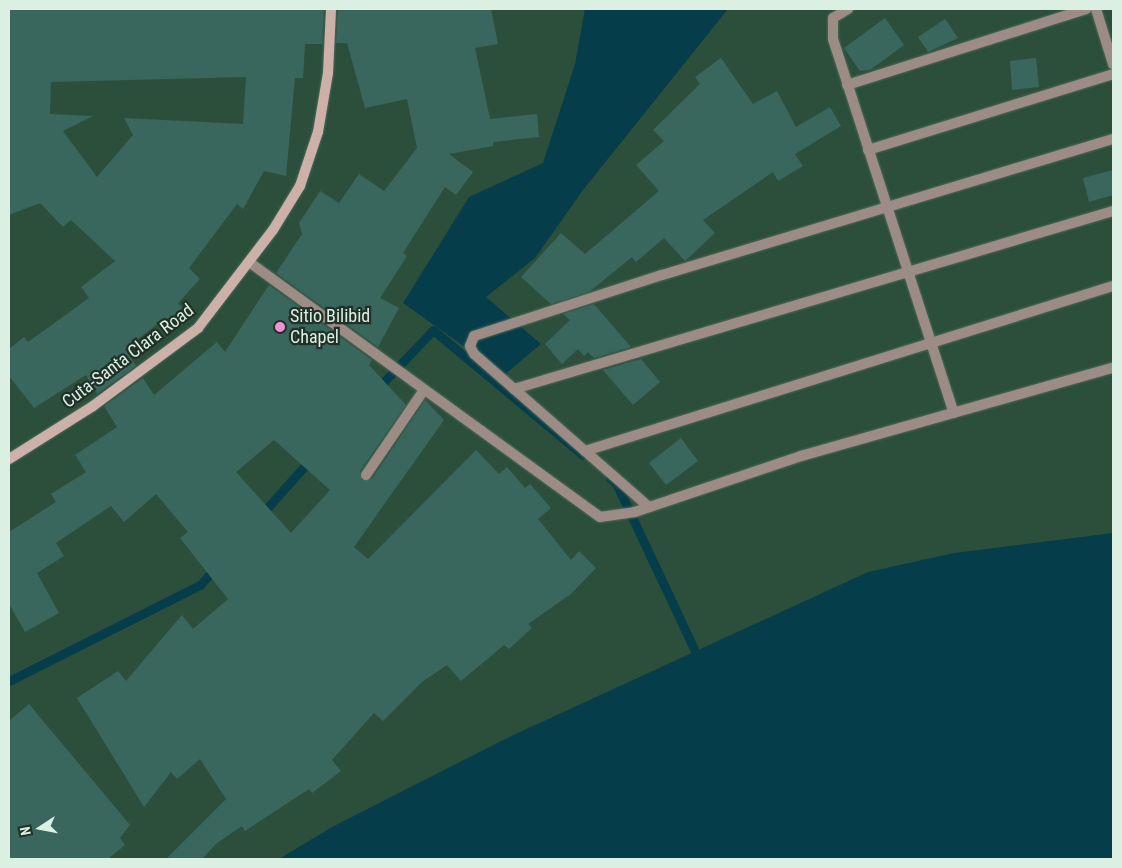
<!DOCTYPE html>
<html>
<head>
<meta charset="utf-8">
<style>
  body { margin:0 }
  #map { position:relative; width:1122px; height:868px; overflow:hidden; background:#2c4f3c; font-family:"Roboto Condensed",sans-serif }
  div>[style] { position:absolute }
  .water>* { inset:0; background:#063d4b }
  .stream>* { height:9px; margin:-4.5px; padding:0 4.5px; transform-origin:4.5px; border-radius:4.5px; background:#063d4b }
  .building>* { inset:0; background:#39675d }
  .roads { filter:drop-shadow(0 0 1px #4c6c5a) drop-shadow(0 0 1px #4c6c5a) }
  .lane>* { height:10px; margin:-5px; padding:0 5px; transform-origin:5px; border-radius:5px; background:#9d8b85 }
  .street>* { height:10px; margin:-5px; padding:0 5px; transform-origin:5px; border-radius:5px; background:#9d8b85 }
  .secondary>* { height:10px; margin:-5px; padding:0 5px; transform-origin:5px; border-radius:5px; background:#cdb0a7 }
  .dots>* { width:14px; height:14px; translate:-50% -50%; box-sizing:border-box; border:2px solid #213128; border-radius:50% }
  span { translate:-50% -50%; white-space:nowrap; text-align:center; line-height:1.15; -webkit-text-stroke:4.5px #213128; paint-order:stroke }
  .poi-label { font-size:18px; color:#dcefe3 }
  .left { translate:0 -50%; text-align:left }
  .street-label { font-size:18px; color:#dcefe3 }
  .frame { position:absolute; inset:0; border:10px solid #dcefe3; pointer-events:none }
  .north { position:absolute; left:15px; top:803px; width:50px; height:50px; -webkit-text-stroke:4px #213128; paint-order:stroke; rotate:259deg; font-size:14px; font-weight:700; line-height:20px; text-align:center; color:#dcefe3 }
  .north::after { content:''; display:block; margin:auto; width:18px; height:22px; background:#dcefe3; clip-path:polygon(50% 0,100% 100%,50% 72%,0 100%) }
</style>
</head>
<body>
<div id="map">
  <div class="water">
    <i style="clip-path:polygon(585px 9px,728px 9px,583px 190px,535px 258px,486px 297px,541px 344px,504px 375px,403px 303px,469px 197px,543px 163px,575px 64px)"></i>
    <i style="clip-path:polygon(1113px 533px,1113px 859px,279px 859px,332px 827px,505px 739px,868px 572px,954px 553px)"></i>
  </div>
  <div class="stream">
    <i style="left:377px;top:389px;width:81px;rotate:-46.5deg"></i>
    <i style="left:433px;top:330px;width:195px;rotate:39.8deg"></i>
    <i style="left:610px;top:478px;width:8px;rotate:40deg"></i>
    <i style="left:616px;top:483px;width:186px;rotate:64.8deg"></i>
    <i style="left:260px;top:516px;width:76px;rotate:-48.2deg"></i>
    <i style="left:9px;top:681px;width:214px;rotate:-26.7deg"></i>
    <i style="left:200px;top:585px;width:25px;rotate:-48deg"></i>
  </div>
  <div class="building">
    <i style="clip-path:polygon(evenodd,9px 9px,324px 9px,322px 44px,305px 44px,303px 78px,295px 78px,286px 176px,264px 171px,243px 209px,237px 204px,189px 268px,200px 279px,178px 303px,182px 308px,163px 326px,160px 322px,125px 349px,136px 366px,97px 394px,86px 375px,34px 408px,9px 376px,9px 349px,24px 337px,28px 342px,89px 298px,81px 287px,115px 261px,71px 220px,63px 227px,40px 203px,9px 215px,9px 9px,246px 77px,243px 124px,124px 118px,133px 135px,97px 177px,63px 131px,93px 116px,50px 114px,51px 82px,246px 77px)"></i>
    <i style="clip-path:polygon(338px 9px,491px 9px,498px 44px,475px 48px,490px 119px,537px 114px,539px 137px,493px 142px,493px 146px,449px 154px,473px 172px,456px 195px,445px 187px,403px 253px,407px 256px,380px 298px,399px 308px,378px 347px,276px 273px,302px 234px,299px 223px,320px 191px,339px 203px,359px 174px,384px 191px,417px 148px,407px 99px,365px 108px,347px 43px,336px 43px)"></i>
    <i style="clip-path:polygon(885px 18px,904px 45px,870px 70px,860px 71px,844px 48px)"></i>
    <i style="clip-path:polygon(945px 19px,958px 38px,928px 52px,918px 37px)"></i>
    <i style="clip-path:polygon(721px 58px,753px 104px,777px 91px,796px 127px,830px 107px,841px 126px,795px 154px,803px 166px,778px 181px,773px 172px,703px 220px,715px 233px,685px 261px,664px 238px,636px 262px,632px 257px,589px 292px,551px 304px,521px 277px,561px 233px,585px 254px,659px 191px,636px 165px,664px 141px,653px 130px,700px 84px,695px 77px)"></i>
    <i style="clip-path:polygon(1036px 58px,1039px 87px,1012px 90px,1010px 61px)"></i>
    <i style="clip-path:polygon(1113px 170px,1113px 195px,1089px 202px,1083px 178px)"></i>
    <i style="clip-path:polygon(evenodd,269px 285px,372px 360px,369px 365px,406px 405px,360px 471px,362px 480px,372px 479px,425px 400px,444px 420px,354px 547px,368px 559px,476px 450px,499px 474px,507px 467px,525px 488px,530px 484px,551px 508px,538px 519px,571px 560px,579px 551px,596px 568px,571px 594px,528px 624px,532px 628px,509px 649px,504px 645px,461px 681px,447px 665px,422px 682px,383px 721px,374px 713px,332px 760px,341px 771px,312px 793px,309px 789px,245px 831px,242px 826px,217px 843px,202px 859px,166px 859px,226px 799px,200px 759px,177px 779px,171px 772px,144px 807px,77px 698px,118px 671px,126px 681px,182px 615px,193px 629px,228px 599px,180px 538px,188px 532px,156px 494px,124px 522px,111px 506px,56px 543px,64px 556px,37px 573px,59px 613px,25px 632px,9px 604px,9px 532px,56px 502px,51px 494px,86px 472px,75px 455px,117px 427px,104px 406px,143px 378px,154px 395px,217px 342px,225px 352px,269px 285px,274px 440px,330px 490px,291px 533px,236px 472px,274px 440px)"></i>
    <i style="clip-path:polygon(594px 304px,631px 347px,594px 358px,588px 352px,584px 356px,578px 349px,562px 364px,545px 344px,570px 320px,563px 314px)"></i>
    <i style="clip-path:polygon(641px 359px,660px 382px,633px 405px,603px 370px)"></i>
    <i style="clip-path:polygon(681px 438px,698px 461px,666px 485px,649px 463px)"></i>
    <i style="clip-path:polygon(29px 704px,130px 825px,120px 838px,125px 845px,108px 859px,9px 859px,9px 721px)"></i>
  </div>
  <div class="roads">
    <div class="lane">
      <i style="left:848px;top:9px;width:17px;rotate:149deg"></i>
      <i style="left:833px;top:18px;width:21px;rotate:90deg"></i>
      <i style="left:833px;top:39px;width:393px;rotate:72.1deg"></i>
      <i style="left:847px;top:85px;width:251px;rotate:-17.6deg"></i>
      <i style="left:868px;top:150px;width:257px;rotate:-17.2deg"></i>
      <i style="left:514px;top:389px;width:625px;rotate:-16.55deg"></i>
      <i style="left:585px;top:451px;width:553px;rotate:-17.35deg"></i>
      <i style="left:649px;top:507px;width:232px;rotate:-138.8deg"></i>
      <i style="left:474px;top:354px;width:9px;rotate:-117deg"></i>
      <i style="left:470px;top:346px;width:11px;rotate:-68deg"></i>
      <i style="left:474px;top:336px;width:198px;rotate:-18deg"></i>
      <i style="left:662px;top:275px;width:471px;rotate:-16.8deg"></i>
    </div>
    <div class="street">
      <i style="left:1096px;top:9px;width:58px;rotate:72.8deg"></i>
      <i style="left:249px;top:262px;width:434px;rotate:36deg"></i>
      <i style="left:600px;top:517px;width:35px;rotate:-8deg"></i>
      <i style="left:635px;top:512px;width:175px;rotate:-18.6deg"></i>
      <i style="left:801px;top:456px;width:324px;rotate:-15.8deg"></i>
      <i style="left:366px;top:475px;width:103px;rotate:-55.7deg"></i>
    </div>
    <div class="secondary">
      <i style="left:9px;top:459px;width:99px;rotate:-32.2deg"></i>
      <i style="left:93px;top:406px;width:131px;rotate:-36.6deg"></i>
      <i style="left:198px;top:328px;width:123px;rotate:-52.6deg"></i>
      <i style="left:273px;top:230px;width:52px;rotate:-58.5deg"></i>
      <i style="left:300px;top:186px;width:57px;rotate:-71.6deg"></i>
      <i style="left:318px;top:132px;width:60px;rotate:-80.4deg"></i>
      <i style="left:328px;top:73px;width:64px;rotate:-87.3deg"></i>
    </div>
  </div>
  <div class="dots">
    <i style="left:280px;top:327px;background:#f391d6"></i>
  </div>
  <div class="poi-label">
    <span class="left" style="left:290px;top:327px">Sitio Bilibid<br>Chapel</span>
  </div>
  <div class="street-label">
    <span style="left:128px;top:356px;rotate:-37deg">Cuta-Santa Clara Road</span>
  </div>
  <div class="frame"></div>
  <div class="north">N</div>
</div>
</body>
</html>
